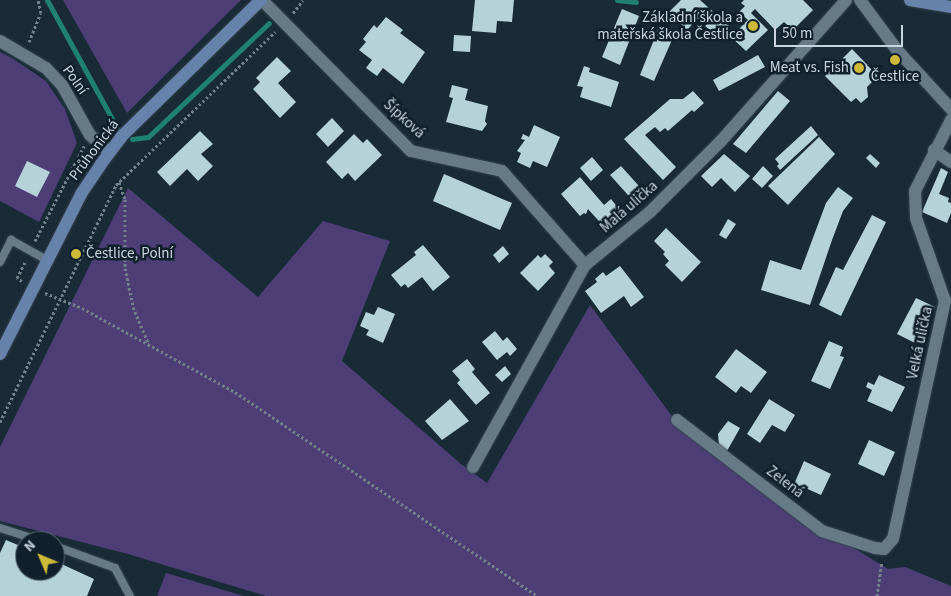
<!DOCTYPE html>
<html>
<head>
<meta charset="utf-8">
<style>
  body { margin:0 }
  #map { position:relative; width:951px; height:596px; overflow:hidden; background:#192b37; font-family:"Source Sans 3",sans-serif }
  div>[style] { position:absolute }
  .green>* { inset:0; background:#4d3f76 }
  .stream>* { height:5px; margin:-2.5px; padding:0 2.5px; transform-origin:2.5px; border-radius:2.5px; background:#208074 }
  .building>* { inset:0; background:#b5d2d8 }
  .path>* { height:3px; margin-top:-1.5px; transform-origin:0; background:repeating-linear-gradient(90deg,#73818b 0 2.5px,transparent 0 5px) }
  .roads { filter:drop-shadow(0 0 1px #36454f) drop-shadow(0 0 1px #36454f) }
  .lane>* { height:8px; margin:-4px; padding:0 4px; transform-origin:4px; border-radius:4px; background:#667a88 }
  .street>* { height:12px; margin:-6px; padding:0 6px; transform-origin:6px; border-radius:6px; background:#667a88 }
  .secondary>* { height:12px; margin:-6px; padding:0 6px; transform-origin:6px; border-radius:6px; background:#6782ab }
  .dots>* { width:14px; height:14px; translate:-50% -50%; box-sizing:border-box; border:2px solid #10212d; border-radius:50% }
  span { translate:-50% -50%; white-space:nowrap; text-align:center; line-height:1.15; -webkit-text-stroke:5px #10212d; paint-order:stroke }
  .poi-label { font-size:15px; color:#c9d4dc }
  .right { translate:-100% -50%; text-align:right }
  .left { translate:0 -50%; text-align:left }
  .street-label { font-size:15px; color:#c9d4dc }
  .north { position:absolute; left:15px; top:531px; width:50px; height:50px; box-sizing:border-box; background:#10212d; border:1px solid #5a6973; border-radius:50%; rotate:315deg; font-size:14px; font-weight:700; line-height:20px; text-align:center; color:#c9d4dc }
  .north::after { content:''; display:block; margin:auto; width:18px; height:22px; background:#ceb938; clip-path:polygon(50% 0,100% 100%,50% 72%,0 100%) }
  .scale { position:absolute; left:774px; top:25px; width:129px; height:22px; box-sizing:border-box; border:2px solid #c9d4dc; border-top:0; padding-left:6px; font-size:15px; line-height:18px; white-space:nowrap; color:#c9d4dc; -webkit-text-stroke:4px #10212d; paint-order:stroke }
</style>
</head>
<body>
<div id="map">
  <div class="green">
    <i style="clip-path:polygon(63px 0,241px 0,127px 113px)"></i>
    <i style="clip-path:polygon(0 52px,12px 58px,46px 81px,65px 109px,77px 143px,39px 222px,0 201px)"></i>
    <i style="clip-path:polygon(128px 188px,258px 297px,323px 221px,390px 241px,342px 361px,461px 464px,487px 483px,590px 305px,674px 419px,807px 519px,888px 569px,905px 567px,951px 586px,951px 596px,266px 596px,128px 554px,0 521px,0 447px)"></i>
    <i style="clip-path:polygon(166px 573px,244px 596px,157px 596px)"></i>
  </div>
  <div class="stream">
    <i style="left:47px;top:0;width:146px;rotate:61.3deg"></i>
    <i style="left:617px;top:0;width:19px;rotate:6deg"></i>
    <i style="left:132px;top:139px;width:16px;rotate:-7deg"></i>
    <i style="left:148px;top:137px;width:166px;rotate:-43.3deg"></i>
  </div>
  <div class="building">
    <i style="clip-path:polygon(475px 0,514px 0,512px 22px,497px 21px,496px 33px,472px 31px)"></i>
    <i style="clip-path:polygon(681px 0,700px 0,729px 26px,719px 38px,697px 19px,687px 30px,669px 12px)"></i>
    <i style="clip-path:polygon(744px 0,803px 0,813px 10px,793px 30px,784px 22px,775px 30px,755px 9px,751px 13px,768px 30px,746px 51px,731px 37px,748px 20px,739px 12px,745px 6px,741px 3px)"></i>
    <i style="clip-path:polygon(622px 9px,639px 16px,620px 65px,602px 57px)"></i>
    <i style="clip-path:polygon(386px 17px,403px 30px,400px 33px,425px 52px,403px 84px,383px 68px,377px 76px,366px 68px,372px 60px,359px 50px,366px 42px,363px 39px,374px 25px,377px 28px)"></i>
    <i style="clip-path:polygon(659px 27px,675px 33px,654px 81px,640px 75px)"></i>
    <i style="clip-path:polygon(454px 35px,471px 36px,470px 52px,453px 51px)"></i>
    <i style="clip-path:polygon(852px 49px,878px 76px,867px 87px,868px 97px,861px 103px,856px 98px,851px 102px,825px 76px)"></i>
    <i style="clip-path:polygon(758px 55px,765px 67px,719px 91px,713px 80px)"></i>
    <i style="clip-path:polygon(277px 57px,291px 71px,278px 83px,296px 102px,280px 118px,253px 89px,260px 82px,256px 78px)"></i>
    <i style="clip-path:polygon(584px 66px,590px 68px,589px 72px,619px 82px,611px 107px,580px 97px,583px 87px,577px 86px)"></i>
    <i style="clip-path:polygon(452px 85px,468px 89px,465px 100px,488px 106px,485px 121px,487px 124px,482px 131px,446px 122px,453px 98px,449px 97px)"></i>
    <i style="clip-path:polygon(693px 91px,704px 103px,694px 112px,692px 110px,668px 131px,665px 128px,660px 132px,655px 127px,645px 135px,676px 167px,663px 180px,624px 139px,670px 99px,683px 99px)"></i>
    <i style="clip-path:polygon(778px 91px,790px 101px,746px 153px,733px 144px)"></i>
    <i style="clip-path:polygon(332px 118px,344px 131px,328px 147px,316px 134px)"></i>
    <i style="clip-path:polygon(534px 125px,560px 137px,547px 167px,533px 161px,530px 168px,517px 162px,521px 153px,517px 151px,525px 140px,521px 139px,523px 134px,529px 137px)"></i>
    <i style="clip-path:polygon(811px 126px,818px 135px,780px 170px,777px 166px,779px 164px,775px 159px)"></i>
    <i style="clip-path:polygon(200px 131px,213px 144px,201px 154px,213px 166px,198px 181px,187px 169px,170px 186px,157px 172px)"></i>
    <i style="clip-path:polygon(354px 134px,363px 143px,367px 139px,382px 155px,355px 181px,348px 173px,342px 179px,326px 162px)"></i>
    <i style="clip-path:polygon(819px 137px,835px 154px,788px 205px,768px 186px)"></i>
    <i style="clip-path:polygon(724px 154px,750px 176px,735px 192px,721px 178px,712px 187px,701px 176px)"></i>
    <i style="clip-path:polygon(870px 154px,880px 163px,876px 168px,866px 158px)"></i>
    <i style="clip-path:polygon(592px 157px,603px 170px,591px 181px,580px 168px)"></i>
    <i style="clip-path:polygon(27px 161px,50px 172px,37px 197px,15px 186px)"></i>
    <i style="clip-path:polygon(621px 166px,647px 195px,636px 204px,610px 175px)"></i>
    <i style="clip-path:polygon(763px 166px,773px 176px,762px 188px,752px 179px)"></i>
    <i style="clip-path:polygon(941px 168px,948px 172px,939px 194px,949px 198px,948px 202px,951px 203px,951px 213px,947px 223px,922px 212px)"></i>
    <i style="clip-path:polygon(444px 174px,512px 203px,500px 230px,433px 201px)"></i>
    <i style="clip-path:polygon(580px 177px,604px 205px,611px 199px,622px 213px,616px 218px,618px 220px,607px 230px,588px 209px,586px 214px,584px 213px,580px 216px,561px 194px)"></i>
    <i style="clip-path:polygon(838px 187px,853px 198px,843px 211px,832px 240px,810px 305px,761px 290px,770px 260px,801px 270px,826px 203px)"></i>
    <i style="clip-path:polygon(872px 215px,886px 222px,841px 316px,819px 305px,836px 267px,843px 270px)"></i>
    <i style="clip-path:polygon(728px 219px,736px 224px,726px 239px,719px 235px)"></i>
    <i style="clip-path:polygon(666px 228px,701px 262px,682px 282px,665px 265px,669px 261px,663px 254px,665px 252px,654px 241px)"></i>
    <i style="clip-path:polygon(423px 245px,450px 277px,433px 291px,422px 277px,408px 288px,405px 284px,401px 287px,391px 275px,416px 255px,414px 252px)"></i>
    <i style="clip-path:polygon(503px 246px,509px 254px,499px 263px,493px 255px)"></i>
    <i style="clip-path:polygon(545px 254px,553px 262px,549px 266px,555px 273px,538px 291px,520px 273px,538px 255px,541px 258px)"></i>
    <i style="clip-path:polygon(620px 266px,644px 297px,631px 307px,624px 296px,601px 313px,585px 291px,597px 282px,595px 279px,603px 272px,606px 276px)"></i>
    <i style="clip-path:polygon(916px 298px,935px 307px,915px 343px,897px 334px)"></i>
    <i style="clip-path:polygon(378px 307px,395px 314px,383px 343px,366px 335px,369px 330px,360px 326px,366px 312px,374px 315px)"></i>
    <i style="clip-path:polygon(495px 331px,503px 341px,507px 337px,517px 349px,510px 356px,507px 352px,497px 360px,482px 342px)"></i>
    <i style="clip-path:polygon(829px 341px,843px 347px,840px 356px,844px 357px,830px 389px,811px 381px)"></i>
    <i style="clip-path:polygon(736px 349px,767px 372px,751px 393px,741px 386px,736px 393px,715px 377px)"></i>
    <i style="clip-path:polygon(467px 359px,475px 369px,472px 372px,490px 393px,476px 405px,457px 383px,460px 380px,452px 371px)"></i>
    <i style="clip-path:polygon(505px 366px,511px 374px,502px 382px,495px 375px)"></i>
    <i style="clip-path:polygon(879px 375px,905px 387px,892px 412px,867px 401px,872px 390px,866px 387px,868px 382px,874px 385px)"></i>
    <i style="clip-path:polygon(450px 399px,469px 421px,442px 440px,425px 421px)"></i>
    <i style="clip-path:polygon(769px 399px,795px 415px,785px 432px,772px 425px,760px 443px,747px 434px)"></i>
    <i style="clip-path:polygon(728px 421px,740px 428px,727px 451px,719px 445px,718px 434px)"></i>
    <i style="clip-path:polygon(869px 440px,895px 452px,884px 476px,858px 464px)"></i>
    <i style="clip-path:polygon(804px 461px,831px 474px,821px 495px,803px 487px,801px 493px,792px 489px)"></i>
    <i style="clip-path:polygon(6px 540px,25px 548px,25px 571px,55px 571px,55px 561px,94px 579px,87px 596px,0 596px,0 553px)"></i>
  </div>
  <div class="path">
    <i style="left:293px;top:13px;width:16px;rotate:-52deg"></i>
    <i style="left:29px;top:42px;width:31px;rotate:-68deg"></i>
    <i style="left:41px;top:13px;width:13px;rotate:-103deg"></i>
    <i style="left:119px;top:182px;width:18px;rotate:71deg"></i>
    <i style="left:125px;top:199px;width:69px;rotate:90deg"></i>
    <i style="left:125px;top:268px;width:40px;rotate:78deg"></i>
    <i style="left:133px;top:307px;width:39px;rotate:67deg"></i>
    <i style="left:35px;top:241px;width:107px;rotate:-62.7deg"></i>
    <i style="left:22px;top:281px;width:6px;rotate:-149deg"></i>
    <i style="left:17px;top:278px;width:20px;rotate:-63deg"></i>
    <i style="left:45px;top:293px;width:40px;rotate:22deg"></i>
    <i style="left:82px;top:308px;width:175px;rotate:28.8deg"></i>
    <i style="left:235px;top:392px;width:364px;rotate:34deg"></i>
    <i style="left:0;top:422px;width:264px;rotate:-63.9deg"></i>
    <i style="left:116px;top:185px;width:221px;rotate:-43.9deg"></i>
    <i style="left:877px;top:596px;width:34px;rotate:-82deg"></i>
  </div>
  <div class="roads">
    <div class="lane">
      <i style="left:0;top:262px;width:25px;rotate:-63deg"></i>
      <i style="left:11px;top:240px;width:41px;rotate:29.1deg"></i>
      <i style="left:0;top:528px;width:43px;rotate:17.6deg"></i>
      <i style="left:55px;top:546px;width:64px;rotate:20.1deg"></i>
      <i style="left:115px;top:568px;width:32px;rotate:62deg"></i>
    </div>
    <div class="street">
      <i style="left:262px;top:0;width:212px;rotate:45.4deg"></i>
      <i style="left:411px;top:151px;width:93px;rotate:12.4deg"></i>
      <i style="left:502px;top:171px;width:125px;rotate:48.6deg"></i>
      <i style="left:860px;top:0;width:62px;rotate:53.5deg"></i>
      <i style="left:897px;top:50px;width:80px;rotate:47.5deg"></i>
      <i style="left:0;top:41px;width:53px;rotate:30.4deg"></i>
      <i style="left:46px;top:68px;width:23px;rotate:47deg"></i>
      <i style="left:62px;top:85px;width:57px;rotate:60.8deg"></i>
      <i style="left:90px;top:135px;width:25px;rotate:42deg"></i>
      <i style="left:934px;top:150px;width:21px;rotate:35deg"></i>
      <i style="left:677px;top:420px;width:183px;rotate:37.4deg"></i>
      <i style="left:822px;top:531px;width:56px;rotate:17.8deg"></i>
      <i style="left:875px;top:548px;width:9px;rotate:6deg"></i>
      <i style="left:884px;top:549px;width:13px;rotate:-48deg"></i>
      <i style="left:893px;top:539px;width:244px;rotate:-77.7deg"></i>
      <i style="left:945px;top:301px;width:88px;rotate:-109.3deg"></i>
      <i style="left:916px;top:218px;width:27px;rotate:-92deg"></i>
      <i style="left:915px;top:191px;width:80px;rotate:-63.1deg"></i>
      <i style="left:473px;top:467px;width:231px;rotate:-61deg"></i>
      <i style="left:585px;top:265px;width:84px;rotate:-39.2deg"></i>
      <i style="left:650px;top:212px;width:100px;rotate:-45deg"></i>
      <i style="left:721px;top:141px;width:188px;rotate:-48.4deg"></i>
    </div>
    <div class="secondary">
      <i style="left:910px;top:0;width:42px;rotate:9.7deg"></i>
      <i style="left:0;top:354px;width:179px;rotate:-63.1deg"></i>
      <i style="left:81px;top:194px;width:36px;rotate:-56deg"></i>
      <i style="left:101px;top:164px;width:34px;rotate:-53deg"></i>
      <i style="left:121px;top:137px;width:196px;rotate:-44.4deg"></i>
    </div>
  </div>
  <div class="dots">
    <i style="left:753px;top:26px;background:#ceb938"></i>
    <i style="left:895px;top:60px;background:#ceb938"></i>
    <i style="left:859px;top:68px;background:#ceb938"></i>
    <i style="left:76px;top:254px;background:#ceb938"></i>
  </div>
  <div class="poi-label">
    <span class="right" style="left:743px;top:26px">Základní škola a<br>mateřská škola Čestlice</span>
    <span class="right" style="left:849px;top:68px">Meat vs. Fish</span>
    <span style="left:895px;top:77px">Čestlice</span>
    <span class="left" style="left:86px;top:254px">Čestlice, Polní</span>
  </div>
  <div class="street-label">
    <span style="left:75px;top:80px;rotate:55deg">Polní</span>
    <span style="left:404px;top:119px;rotate:42deg">Šípková</span>
    <span style="left:94px;top:150px;rotate:-53deg">Průhonická</span>
    <span style="left:629px;top:207px;rotate:-41deg">Malá ulička</span>
    <span style="left:920px;top:343px;rotate:-78deg">Velká ulička</span>
    <span style="left:785px;top:482px;rotate:37deg">Zelená</span>
  </div>
  <div class="north">N</div>
  <div class="scale">50 m</div>
</div>
</body>
</html>
